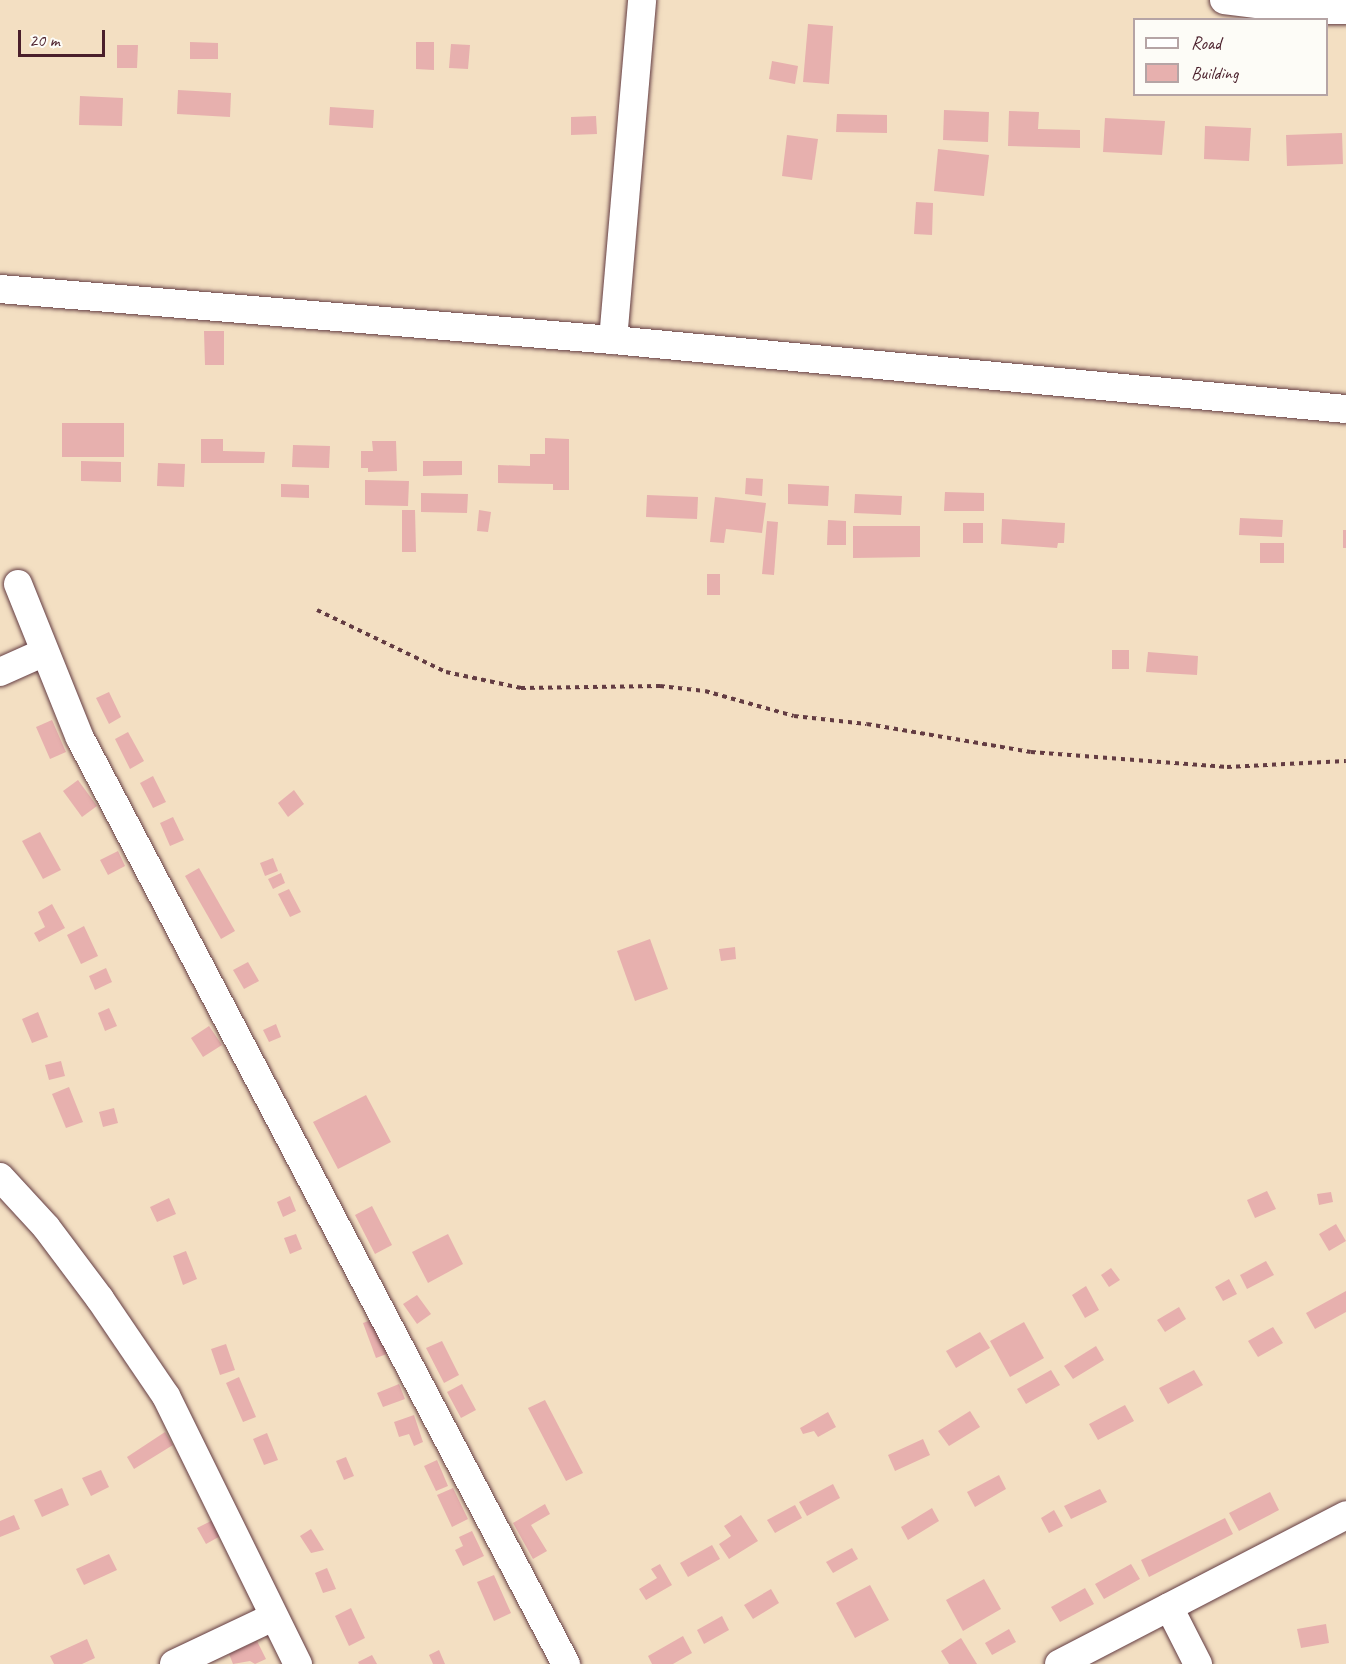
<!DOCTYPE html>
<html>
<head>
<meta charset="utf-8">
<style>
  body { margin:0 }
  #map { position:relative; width:1346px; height:1664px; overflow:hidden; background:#f3dfc2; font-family:Caveat,sans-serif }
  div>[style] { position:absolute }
  .building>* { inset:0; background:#e7b0ae }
  .path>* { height:4px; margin-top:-2px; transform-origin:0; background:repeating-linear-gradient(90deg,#633c42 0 4.5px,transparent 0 9px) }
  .roads { filter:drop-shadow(0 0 2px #633c42) drop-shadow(0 0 2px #633c42) }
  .street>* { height:28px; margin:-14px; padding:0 14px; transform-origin:14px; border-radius:14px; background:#fff }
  span { translate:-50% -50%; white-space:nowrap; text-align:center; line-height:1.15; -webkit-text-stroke:4.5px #fdfcf7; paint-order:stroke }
  .legend { position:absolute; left:1133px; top:18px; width:195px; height:78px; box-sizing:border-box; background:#fdfcf7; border:2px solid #b5a4a5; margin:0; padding:8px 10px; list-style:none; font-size:18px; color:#4a1f2b }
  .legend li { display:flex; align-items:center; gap:12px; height:30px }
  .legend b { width:30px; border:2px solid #b5a4a5 }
  .scale { position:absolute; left:18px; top:30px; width:87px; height:27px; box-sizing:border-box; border:3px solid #4a1f2b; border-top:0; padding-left:8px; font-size:18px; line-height:21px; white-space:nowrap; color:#4a1f2b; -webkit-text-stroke:4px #fdfcf7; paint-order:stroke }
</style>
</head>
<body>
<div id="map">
  <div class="building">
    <i style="clip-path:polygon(808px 24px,833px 26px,829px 84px,803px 82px)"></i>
    <i style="clip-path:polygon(190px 42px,218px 43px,218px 59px,190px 59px)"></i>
    <i style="clip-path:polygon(416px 42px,434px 42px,434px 70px,416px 69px)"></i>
    <i style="clip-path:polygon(451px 44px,470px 45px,468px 69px,449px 68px)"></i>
    <i style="clip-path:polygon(117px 45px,138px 45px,137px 68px,117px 68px)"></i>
    <i style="clip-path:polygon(772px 61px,798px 66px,795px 84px,769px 79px)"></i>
    <i style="clip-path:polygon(178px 90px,231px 93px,230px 117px,177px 114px)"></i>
    <i style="clip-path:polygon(80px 96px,123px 98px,122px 126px,79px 125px)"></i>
    <i style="clip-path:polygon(330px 107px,374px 110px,373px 128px,329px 125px)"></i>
    <i style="clip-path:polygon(944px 110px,989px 112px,988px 142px,943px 140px)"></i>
    <i style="clip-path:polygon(1009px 111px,1039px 112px,1038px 129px,1080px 130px,1080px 148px,1008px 146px)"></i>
    <i style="clip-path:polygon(837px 114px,887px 115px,887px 133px,836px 132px)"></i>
    <i style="clip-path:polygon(596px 116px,597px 134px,571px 135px,571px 117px)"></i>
    <i style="clip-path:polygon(1105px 118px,1165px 121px,1162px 155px,1103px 152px)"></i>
    <i style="clip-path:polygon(1205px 126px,1251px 128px,1249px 161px,1204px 159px)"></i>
    <i style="clip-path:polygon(1342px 133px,1343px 164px,1287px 166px,1286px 135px)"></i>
    <i style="clip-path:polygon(787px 135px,818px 139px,812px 180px,782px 176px)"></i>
    <i style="clip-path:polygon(938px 149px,989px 155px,984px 196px,934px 191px)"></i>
    <i style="clip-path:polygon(916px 202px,933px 203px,932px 235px,914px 234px)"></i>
    <i style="clip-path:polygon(204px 331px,224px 331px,224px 365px,205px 365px)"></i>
    <i style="clip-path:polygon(62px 423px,124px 423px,124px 457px,62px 457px)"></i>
    <i style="clip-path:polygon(545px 438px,569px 439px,569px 490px,553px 490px,553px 484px,498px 483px,498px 465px,530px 466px,530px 454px,545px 454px)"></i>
    <i style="clip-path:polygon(201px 439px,223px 439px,223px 451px,265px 452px,264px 463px,201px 463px)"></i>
    <i style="clip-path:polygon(372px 441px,396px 441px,397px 471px,368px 472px,368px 468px,361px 468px,361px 451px,373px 451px)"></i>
    <i style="clip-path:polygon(293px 445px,330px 446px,329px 468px,292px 467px)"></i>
    <i style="clip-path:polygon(81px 461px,121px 462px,121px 482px,81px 481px)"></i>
    <i style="clip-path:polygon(423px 461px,462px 461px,462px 475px,423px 476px)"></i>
    <i style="clip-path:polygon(158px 463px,185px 464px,184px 487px,157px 486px)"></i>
    <i style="clip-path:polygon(746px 478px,763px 479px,762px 496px,745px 494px)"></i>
    <i style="clip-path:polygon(365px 480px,409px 481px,408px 506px,365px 505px)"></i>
    <i style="clip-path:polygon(281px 484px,309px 485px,309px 498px,281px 497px)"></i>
    <i style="clip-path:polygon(788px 484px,829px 486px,828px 506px,788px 504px)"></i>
    <i style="clip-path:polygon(945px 492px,984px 493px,984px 511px,944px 511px)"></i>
    <i style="clip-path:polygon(421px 493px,468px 494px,467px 513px,421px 512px)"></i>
    <i style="clip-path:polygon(855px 494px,902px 496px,901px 515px,854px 513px)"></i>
    <i style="clip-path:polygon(647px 495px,698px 497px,697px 519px,646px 517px)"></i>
    <i style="clip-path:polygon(715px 497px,766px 503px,762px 533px,726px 529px,724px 543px,710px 542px)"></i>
    <i style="clip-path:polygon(402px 510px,415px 510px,416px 552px,402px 552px)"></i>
    <i style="clip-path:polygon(479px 510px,491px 512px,488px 532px,477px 531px)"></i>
    <i style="clip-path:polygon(1240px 518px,1283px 520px,1282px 537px,1239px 535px)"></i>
    <i style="clip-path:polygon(1002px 519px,1065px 523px,1064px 543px,1058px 543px,1057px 548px,1001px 544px)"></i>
    <i style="clip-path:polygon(828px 520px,846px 521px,846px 545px,827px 545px)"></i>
    <i style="clip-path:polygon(767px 521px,778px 522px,774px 575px,762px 574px)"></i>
    <i style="clip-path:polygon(963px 523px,983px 523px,983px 543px,963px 543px)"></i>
    <i style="clip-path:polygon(853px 526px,920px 526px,920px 557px,853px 558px)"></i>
    <i style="clip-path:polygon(1343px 530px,1346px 530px,1346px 548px,1343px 548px)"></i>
    <i style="clip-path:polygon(1260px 543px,1284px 543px,1284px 563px,1260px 563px)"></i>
    <i style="clip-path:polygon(707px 574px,720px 574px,720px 595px,707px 595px)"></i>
    <i style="clip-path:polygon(1112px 650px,1129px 650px,1129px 669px,1112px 669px)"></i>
    <i style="clip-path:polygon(1148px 652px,1198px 656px,1197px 675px,1146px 672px)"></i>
    <i style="clip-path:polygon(109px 692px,121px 717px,109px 724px,96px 698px)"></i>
    <i style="clip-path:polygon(52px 720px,66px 752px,50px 759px,36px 727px)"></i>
    <i style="clip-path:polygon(128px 732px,144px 761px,130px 769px,115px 739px)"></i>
    <i style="clip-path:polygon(153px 776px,166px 802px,153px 808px,140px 783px)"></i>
    <i style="clip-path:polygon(78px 780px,97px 806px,82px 817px,63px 791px)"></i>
    <i style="clip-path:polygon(294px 790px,304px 804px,288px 817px,278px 803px)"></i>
    <i style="clip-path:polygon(173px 817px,184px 840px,170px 846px,160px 823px)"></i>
    <i style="clip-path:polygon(40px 832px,61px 870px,43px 879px,22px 841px)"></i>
    <i style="clip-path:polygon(118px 851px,125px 866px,108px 875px,100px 860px)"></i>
    <i style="clip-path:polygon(273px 858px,278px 871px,265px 876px,260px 863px)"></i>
    <i style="clip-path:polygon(199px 868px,235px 931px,221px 939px,185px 876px)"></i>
    <i style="clip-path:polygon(281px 873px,285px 883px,273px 889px,268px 879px)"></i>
    <i style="clip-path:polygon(289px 889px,301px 912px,290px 917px,278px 894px)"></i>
    <i style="clip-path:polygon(52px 904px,65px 928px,39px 942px,34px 933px,45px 927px,38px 912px)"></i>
    <i style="clip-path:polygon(84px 926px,98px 956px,81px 964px,67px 935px)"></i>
    <i style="clip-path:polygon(650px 939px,668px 989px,635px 1001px,617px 951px)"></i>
    <i style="clip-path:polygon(735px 947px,736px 959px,721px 961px,719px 949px)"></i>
    <i style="clip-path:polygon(248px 962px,259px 981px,244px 989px,233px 970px)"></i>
    <i style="clip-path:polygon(106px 968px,112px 982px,95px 990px,89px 976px)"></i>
    <i style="clip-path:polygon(109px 1008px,117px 1026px,105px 1031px,98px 1013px)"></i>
    <i style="clip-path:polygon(38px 1012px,48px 1037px,32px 1043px,22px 1019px)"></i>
    <i style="clip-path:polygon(276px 1024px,281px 1037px,269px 1042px,263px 1030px)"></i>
    <i style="clip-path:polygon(209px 1026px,222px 1045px,203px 1057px,191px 1038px)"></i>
    <i style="clip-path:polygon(61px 1061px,65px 1076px,49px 1080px,45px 1065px)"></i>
    <i style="clip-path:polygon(69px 1087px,83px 1122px,66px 1128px,52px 1094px)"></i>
    <i style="clip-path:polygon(366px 1095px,391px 1142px,338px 1169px,313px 1122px)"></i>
    <i style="clip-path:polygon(114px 1108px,118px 1123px,103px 1127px,99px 1112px)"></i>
    <i style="clip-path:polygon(1267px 1191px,1276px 1209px,1255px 1218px,1247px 1200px)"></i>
    <i style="clip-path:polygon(1331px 1192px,1333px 1202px,1319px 1205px,1317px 1194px)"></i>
    <i style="clip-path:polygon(290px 1196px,296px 1211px,283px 1217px,277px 1202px)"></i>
    <i style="clip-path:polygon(169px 1198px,176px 1214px,157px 1222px,150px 1207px)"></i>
    <i style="clip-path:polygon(372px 1206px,392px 1245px,375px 1254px,355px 1215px)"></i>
    <i style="clip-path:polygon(1336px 1224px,1346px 1241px,1329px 1251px,1319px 1234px)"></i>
    <i style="clip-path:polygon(296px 1234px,302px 1249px,290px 1254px,284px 1238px)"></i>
    <i style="clip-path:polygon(448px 1234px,463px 1264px,428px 1283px,412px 1252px)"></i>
    <i style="clip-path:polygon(186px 1251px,197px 1279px,183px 1285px,173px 1256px)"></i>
    <i style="clip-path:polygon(1266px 1261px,1274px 1275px,1247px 1289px,1240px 1275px)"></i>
    <i style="clip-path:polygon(1111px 1268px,1120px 1280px,1109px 1287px,1101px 1275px)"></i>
    <i style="clip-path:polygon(1229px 1279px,1237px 1294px,1223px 1301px,1215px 1287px)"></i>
    <i style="clip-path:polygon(1086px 1286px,1099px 1310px,1085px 1318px,1072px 1295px)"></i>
    <i style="clip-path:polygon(1346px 1291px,1346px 1312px,1315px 1329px,1306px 1313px)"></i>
    <i style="clip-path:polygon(417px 1295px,431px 1314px,417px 1324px,403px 1304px)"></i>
    <i style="clip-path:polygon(1179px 1307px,1186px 1319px,1165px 1332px,1157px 1320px)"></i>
    <i style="clip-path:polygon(379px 1317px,392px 1352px,376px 1358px,363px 1323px)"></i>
    <i style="clip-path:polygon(1024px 1322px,1044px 1358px,1010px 1377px,990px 1341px)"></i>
    <i style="clip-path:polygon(1273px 1327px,1283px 1343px,1258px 1357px,1248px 1341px)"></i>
    <i style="clip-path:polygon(980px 1332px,990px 1348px,956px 1368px,946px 1351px)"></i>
    <i style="clip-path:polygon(442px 1341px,459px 1375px,444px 1383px,426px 1348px)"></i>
    <i style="clip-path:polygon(226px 1344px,235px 1370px,220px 1375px,211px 1349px)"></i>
    <i style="clip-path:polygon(1096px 1346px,1104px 1360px,1073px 1379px,1064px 1366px)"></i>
    <i style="clip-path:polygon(1051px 1370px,1060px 1385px,1026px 1404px,1017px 1389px)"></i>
    <i style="clip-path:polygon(1194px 1370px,1203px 1385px,1168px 1404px,1159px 1388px)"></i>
    <i style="clip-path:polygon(239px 1377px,256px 1417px,243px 1422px,226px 1383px)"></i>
    <i style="clip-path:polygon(399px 1384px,405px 1399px,383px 1407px,377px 1393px)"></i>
    <i style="clip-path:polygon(462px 1384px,476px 1410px,461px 1418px,447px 1392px)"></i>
    <i style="clip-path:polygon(545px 1400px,583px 1473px,566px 1481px,528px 1408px)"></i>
    <i style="clip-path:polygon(1125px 1405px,1134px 1421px,1098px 1440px,1089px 1424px)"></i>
    <i style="clip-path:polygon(970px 1411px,980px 1427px,949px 1446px,938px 1431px)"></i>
    <i style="clip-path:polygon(828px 1412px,836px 1427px,818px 1437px,814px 1431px,803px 1434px,800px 1428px)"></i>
    <i style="clip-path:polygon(414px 1415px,423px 1442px,414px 1446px,409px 1434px,399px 1437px,394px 1422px)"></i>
    <i style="clip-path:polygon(165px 1432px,173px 1445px,134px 1469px,127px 1457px)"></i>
    <i style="clip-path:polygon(267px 1433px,278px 1460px,264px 1465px,253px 1439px)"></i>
    <i style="clip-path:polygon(923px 1439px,930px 1455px,895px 1471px,888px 1455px)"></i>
    <i style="clip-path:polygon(346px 1457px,354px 1476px,344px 1480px,336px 1461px)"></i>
    <i style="clip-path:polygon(437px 1460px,448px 1486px,436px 1491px,424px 1466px)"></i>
    <i style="clip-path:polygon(101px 1470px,109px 1487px,91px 1496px,82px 1478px)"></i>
    <i style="clip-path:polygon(999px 1475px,1006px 1489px,975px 1507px,967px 1492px)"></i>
    <i style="clip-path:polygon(833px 1484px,840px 1498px,807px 1516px,799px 1502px)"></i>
    <i style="clip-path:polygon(62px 1488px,69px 1505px,42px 1517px,34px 1500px)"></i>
    <i style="clip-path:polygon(453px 1488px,468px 1519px,452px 1527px,437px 1495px)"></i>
    <i style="clip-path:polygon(1100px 1489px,1107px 1502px,1071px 1519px,1064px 1506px)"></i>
    <i style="clip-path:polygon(1270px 1492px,1279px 1510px,1239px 1531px,1229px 1513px)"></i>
    <i style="clip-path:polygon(545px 1504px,550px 1514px,531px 1525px,547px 1551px,533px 1559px,513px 1523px)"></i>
    <i style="clip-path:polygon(795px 1505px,802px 1518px,775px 1533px,767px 1520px)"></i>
    <i style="clip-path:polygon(932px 1508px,939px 1521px,908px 1540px,901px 1527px)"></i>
    <i style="clip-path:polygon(1054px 1510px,1063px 1526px,1049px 1533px,1041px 1518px)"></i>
    <i style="clip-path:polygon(14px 1515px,20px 1529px,0 1537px,0 1521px)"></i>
    <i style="clip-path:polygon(741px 1515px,758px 1541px,729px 1559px,719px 1544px,731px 1536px,724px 1526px)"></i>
    <i style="clip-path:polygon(1225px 1518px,1233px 1534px,1149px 1577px,1141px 1560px)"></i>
    <i style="clip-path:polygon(215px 1519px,224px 1534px,206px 1544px,197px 1528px)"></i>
    <i style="clip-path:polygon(311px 1529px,324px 1550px,311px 1553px,300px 1536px)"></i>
    <i style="clip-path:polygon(472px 1531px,484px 1556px,463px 1566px,455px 1550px,463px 1546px,459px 1537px)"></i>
    <i style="clip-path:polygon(712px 1545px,720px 1559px,688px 1577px,680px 1563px)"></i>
    <i style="clip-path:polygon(852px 1548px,858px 1559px,833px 1573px,826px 1562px)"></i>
    <i style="clip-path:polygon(109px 1554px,117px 1570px,84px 1585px,76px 1569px)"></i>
    <i style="clip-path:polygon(660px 1564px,672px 1585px,646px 1600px,639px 1589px,657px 1578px,651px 1569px)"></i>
    <i style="clip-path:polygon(1131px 1564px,1140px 1579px,1104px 1599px,1095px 1584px)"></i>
    <i style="clip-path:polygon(327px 1568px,336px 1589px,323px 1593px,315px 1573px)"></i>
    <i style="clip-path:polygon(494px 1575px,511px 1613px,494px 1621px,477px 1582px)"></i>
    <i style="clip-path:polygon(984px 1579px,1001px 1609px,963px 1631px,946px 1600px)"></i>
    <i style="clip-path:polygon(870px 1585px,889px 1620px,855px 1638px,836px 1603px)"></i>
    <i style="clip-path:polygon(1085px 1588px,1094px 1604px,1060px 1622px,1051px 1607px)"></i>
    <i style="clip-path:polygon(771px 1589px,779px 1603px,753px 1619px,744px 1605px)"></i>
    <i style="clip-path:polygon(351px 1608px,365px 1638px,349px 1646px,335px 1616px)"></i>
    <i style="clip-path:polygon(722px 1616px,729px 1630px,704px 1644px,697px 1630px)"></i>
    <i style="clip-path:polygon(1326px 1624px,1329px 1643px,1301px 1648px,1297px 1629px)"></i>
    <i style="clip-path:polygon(1009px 1629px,1016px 1642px,992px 1655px,985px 1643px)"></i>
    <i style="clip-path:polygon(683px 1636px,692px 1653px,673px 1664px,652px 1664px,648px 1656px)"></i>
    <i style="clip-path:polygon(961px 1638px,977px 1664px,949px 1664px,941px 1651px)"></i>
    <i style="clip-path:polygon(87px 1639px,95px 1658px,82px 1664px,54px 1664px,50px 1656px)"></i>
    <i style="clip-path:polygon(257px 1641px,266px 1659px,255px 1664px,250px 1661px,233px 1664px,229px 1654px)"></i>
    <i style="clip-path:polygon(439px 1650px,445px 1664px,433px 1664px,429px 1655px)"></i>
    <i style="clip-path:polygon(372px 1655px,377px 1664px,359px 1664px,358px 1662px)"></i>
  </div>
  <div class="path">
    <i style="left:317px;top:610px;width:143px;rotate:25.7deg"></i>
    <i style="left:446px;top:672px;width:77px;rotate:12deg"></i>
    <i style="left:521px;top:688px;width:139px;rotate:-0.8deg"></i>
    <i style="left:660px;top:686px;width:45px;rotate:6.3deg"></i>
    <i style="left:705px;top:691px;width:92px;rotate:15.7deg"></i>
    <i style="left:794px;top:716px;width:73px;rotate:6.3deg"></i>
    <i style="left:867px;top:724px;width:166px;rotate:9.7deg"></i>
    <i style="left:1031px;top:752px;width:197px;rotate:4.4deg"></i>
    <i style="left:1227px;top:767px;width:119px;rotate:-2.9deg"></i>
  </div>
  <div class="roads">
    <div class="street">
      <i style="left:1224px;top:0;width:82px;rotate:7deg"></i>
      <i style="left:1305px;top:10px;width:41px"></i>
      <i style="left:0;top:289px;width:615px;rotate:4.76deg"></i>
      <i style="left:613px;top:340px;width:736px;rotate:5.38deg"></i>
      <i style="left:613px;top:340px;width:341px;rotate:-85.1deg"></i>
      <i style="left:18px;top:584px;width:166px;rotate:68.1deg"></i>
      <i style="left:80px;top:738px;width:1046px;rotate:62.31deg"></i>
      <i style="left:0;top:672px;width:49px;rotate:-24deg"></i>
      <i style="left:0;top:1177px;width:68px;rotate:47.4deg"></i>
      <i style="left:46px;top:1227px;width:90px;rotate:53.1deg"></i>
      <i style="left:100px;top:1299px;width:117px;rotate:55.8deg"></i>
      <i style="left:166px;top:1396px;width:299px;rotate:63.8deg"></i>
      <i style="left:1169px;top:1607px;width:64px;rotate:63deg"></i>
      <i style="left:174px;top:1664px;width:110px;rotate:-25.4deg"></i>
      <i style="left:1059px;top:1664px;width:323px;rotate:-27.4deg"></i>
    </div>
  </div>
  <ul class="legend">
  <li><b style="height:8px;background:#fff"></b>Road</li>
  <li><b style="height:16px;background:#e7b0ae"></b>Building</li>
  </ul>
  <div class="scale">20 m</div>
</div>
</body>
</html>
